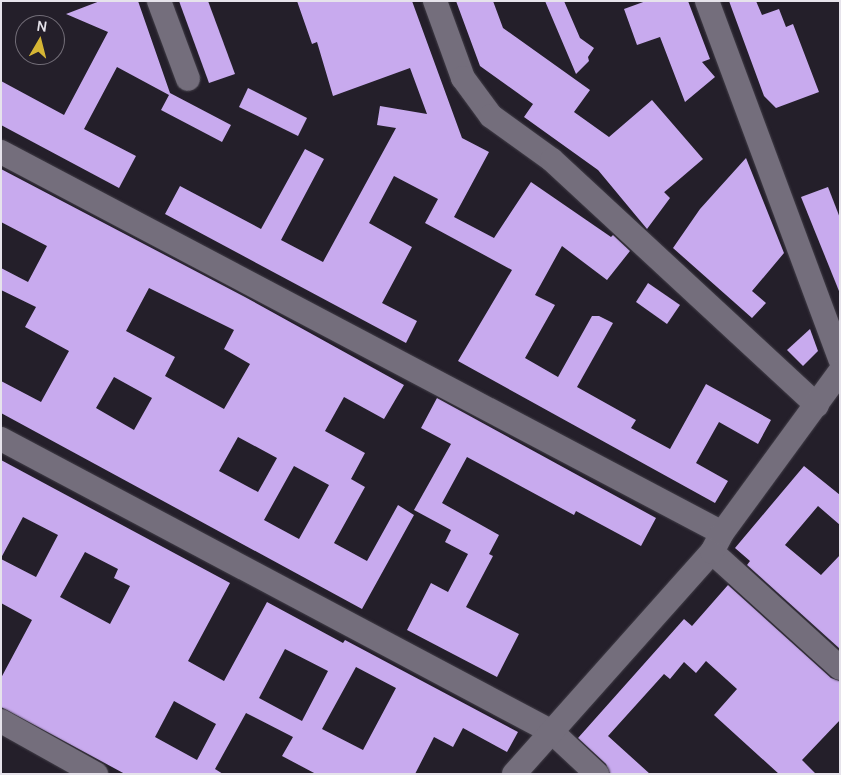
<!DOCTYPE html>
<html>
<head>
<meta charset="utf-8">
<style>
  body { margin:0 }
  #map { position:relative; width:841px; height:775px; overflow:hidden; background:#241f2a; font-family:Manrope,sans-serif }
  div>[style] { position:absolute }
  .building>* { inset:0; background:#c8aaee }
  .roads { filter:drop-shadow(0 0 1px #413d47) drop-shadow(0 0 1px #413d47) }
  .minor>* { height:24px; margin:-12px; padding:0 12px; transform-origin:12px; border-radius:12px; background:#746e7c }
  span { translate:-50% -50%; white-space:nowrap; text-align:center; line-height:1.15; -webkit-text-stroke:5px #241f2a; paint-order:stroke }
  .frame { position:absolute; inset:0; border:2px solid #e6e3eb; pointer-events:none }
  .north { position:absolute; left:15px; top:15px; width:50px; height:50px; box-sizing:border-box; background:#241f2a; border:1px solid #726d77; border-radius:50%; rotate:8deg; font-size:14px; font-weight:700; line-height:20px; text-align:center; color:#e6e3eb }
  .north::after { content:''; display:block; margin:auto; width:18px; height:22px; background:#d5b534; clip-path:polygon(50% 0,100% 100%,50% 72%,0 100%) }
</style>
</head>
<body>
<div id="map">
  <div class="building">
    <i style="clip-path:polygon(100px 1px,138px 1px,170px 93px,231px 125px,222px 142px,161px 110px,169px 95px,117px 67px,84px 129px,136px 156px,119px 188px,1px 125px,1px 81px,64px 115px,108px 32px,66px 14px)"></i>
    <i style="clip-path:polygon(179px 1px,208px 1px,235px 74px,209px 83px)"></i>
    <i style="clip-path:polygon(297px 1px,412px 1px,462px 138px,489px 152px,454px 217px,494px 238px,531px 182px,611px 237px,613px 235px,630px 251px,607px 280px,562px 246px,535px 295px,555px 305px,525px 358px,558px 377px,592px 316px,599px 316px,613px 323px,577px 387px,636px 420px,631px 428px,670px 449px,706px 384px,771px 420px,758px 444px,719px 422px,696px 463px,728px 481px,715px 503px,458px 361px,512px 270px,425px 223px,438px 199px,394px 176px,369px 223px,412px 247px,382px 303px,417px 321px,406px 343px,165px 214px,180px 186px,261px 229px,305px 149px,324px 159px,281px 240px,323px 262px,396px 128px,377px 125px,380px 106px,427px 114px,410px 68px,333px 96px,317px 42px,312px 44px)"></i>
    <i style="clip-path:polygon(456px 1px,493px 1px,503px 28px,590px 90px,574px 112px,609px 137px,652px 100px,703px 159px,675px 183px,656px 199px,664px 192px,670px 198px,647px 229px,598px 170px,524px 117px,533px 104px,480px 66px)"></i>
    <i style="clip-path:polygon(545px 1px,564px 1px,580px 38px,594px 48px,588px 57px,589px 61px,576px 74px)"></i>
    <i style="clip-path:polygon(646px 1px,688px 1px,710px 59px,702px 62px,715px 77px,685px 102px,660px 37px,637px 45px,624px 9px)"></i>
    <i style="clip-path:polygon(729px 1px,756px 1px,762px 15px,779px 9px,786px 27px,793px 24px,819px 92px,776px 108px,764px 96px)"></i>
    <i style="clip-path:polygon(248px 88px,307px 118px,298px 136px,239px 107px)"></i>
    <i style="clip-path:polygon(746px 158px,784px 253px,752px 291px,766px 303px,752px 318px,673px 248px,700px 209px)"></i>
    <i style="clip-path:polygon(evenodd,1px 169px,245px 297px,404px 385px,384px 419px,344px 397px,325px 431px,365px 453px,351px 479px,365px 487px,334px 543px,367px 561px,398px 505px,414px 515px,362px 609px,1px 413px,1px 381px,41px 402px,69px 351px,25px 327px,36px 307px,1px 290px,1px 268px,28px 282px,47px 246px,1px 222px,1px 169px,149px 288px,234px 330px,224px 349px,250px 364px,224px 409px,165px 376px,175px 357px,126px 331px,149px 288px,1px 169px,114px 377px,152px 398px,134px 430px,96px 408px,114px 377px,1px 169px,238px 437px,277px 458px,258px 492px,219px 471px,238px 437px,1px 169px,294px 466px,329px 485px,299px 539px,264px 520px,294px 466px)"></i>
    <i style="clip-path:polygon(828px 187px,840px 218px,839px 291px,801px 197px)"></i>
    <i style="clip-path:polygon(648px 283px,680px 305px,667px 324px,636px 302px)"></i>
    <i style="clip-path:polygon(810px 329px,818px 351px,803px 366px,787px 350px)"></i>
    <i style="clip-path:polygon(437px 398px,656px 518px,641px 546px,576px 511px,574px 515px,467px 457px,442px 503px,499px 535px,489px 554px,493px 556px,466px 607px,519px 634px,497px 677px,407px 630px,431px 583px,448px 592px,468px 554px,445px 542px,451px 530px,414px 510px,451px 444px,421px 428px)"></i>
    <i style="clip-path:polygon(evenodd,1px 460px,230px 583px,188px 661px,224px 681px,267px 602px,343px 643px,345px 640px,518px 732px,507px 752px,463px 728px,453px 747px,434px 737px,415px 774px,316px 774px,282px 756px,293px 737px,246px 713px,215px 769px,223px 774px,125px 774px,1px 707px,1px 678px,32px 620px,1px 603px,1px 559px,36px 577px,58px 535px,23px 517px,1px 558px,1px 460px,85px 552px,118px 569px,114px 578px,130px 586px,110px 624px,60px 597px,85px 552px,1px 460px,285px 649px,328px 671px,302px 721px,259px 698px,285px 649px,1px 460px,356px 667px,396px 688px,363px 750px,322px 729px,356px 667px,1px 460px,174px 701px,216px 724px,197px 760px,155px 737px,174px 701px)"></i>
    <i style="clip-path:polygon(804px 466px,840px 495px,840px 525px,818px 506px,785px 545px,821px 575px,840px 555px,840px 649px,747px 565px,750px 561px,735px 548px)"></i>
    <i style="clip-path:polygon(728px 585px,831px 678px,840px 681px,840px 720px,802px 760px,816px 774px,779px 774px,714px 715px,737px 689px,706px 661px,696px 673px,684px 662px,670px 679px,664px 674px,608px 736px,650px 774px,610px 774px,606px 764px,578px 738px,684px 619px,692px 626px)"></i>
  </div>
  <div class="roads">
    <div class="minor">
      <i style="left:159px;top:1px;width:83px;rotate:69.6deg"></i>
      <i style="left:435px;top:1px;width:82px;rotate:70deg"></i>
      <i style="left:463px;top:78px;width:47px;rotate:53.6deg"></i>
      <i style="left:491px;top:116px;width:75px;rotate:35.8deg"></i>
      <i style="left:552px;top:160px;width:361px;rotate:42.8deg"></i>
      <i style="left:707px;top:1px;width:382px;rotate:69.6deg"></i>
      <i style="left:1px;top:152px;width:815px;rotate:27.85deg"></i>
      <i style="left:1px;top:439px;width:624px;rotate:28deg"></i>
      <i style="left:552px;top:732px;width:62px;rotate:43deg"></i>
      <i style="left:712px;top:552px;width:173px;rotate:42.2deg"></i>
      <i style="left:1px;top:721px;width:109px;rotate:29.2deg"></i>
      <i style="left:514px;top:774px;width:297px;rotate:-48.3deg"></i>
      <i style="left:712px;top:552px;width:21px;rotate:-62deg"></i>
      <i style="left:722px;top:533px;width:200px;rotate:-53.8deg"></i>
    </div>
  </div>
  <div class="frame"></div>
  <div class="north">N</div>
</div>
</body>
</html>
